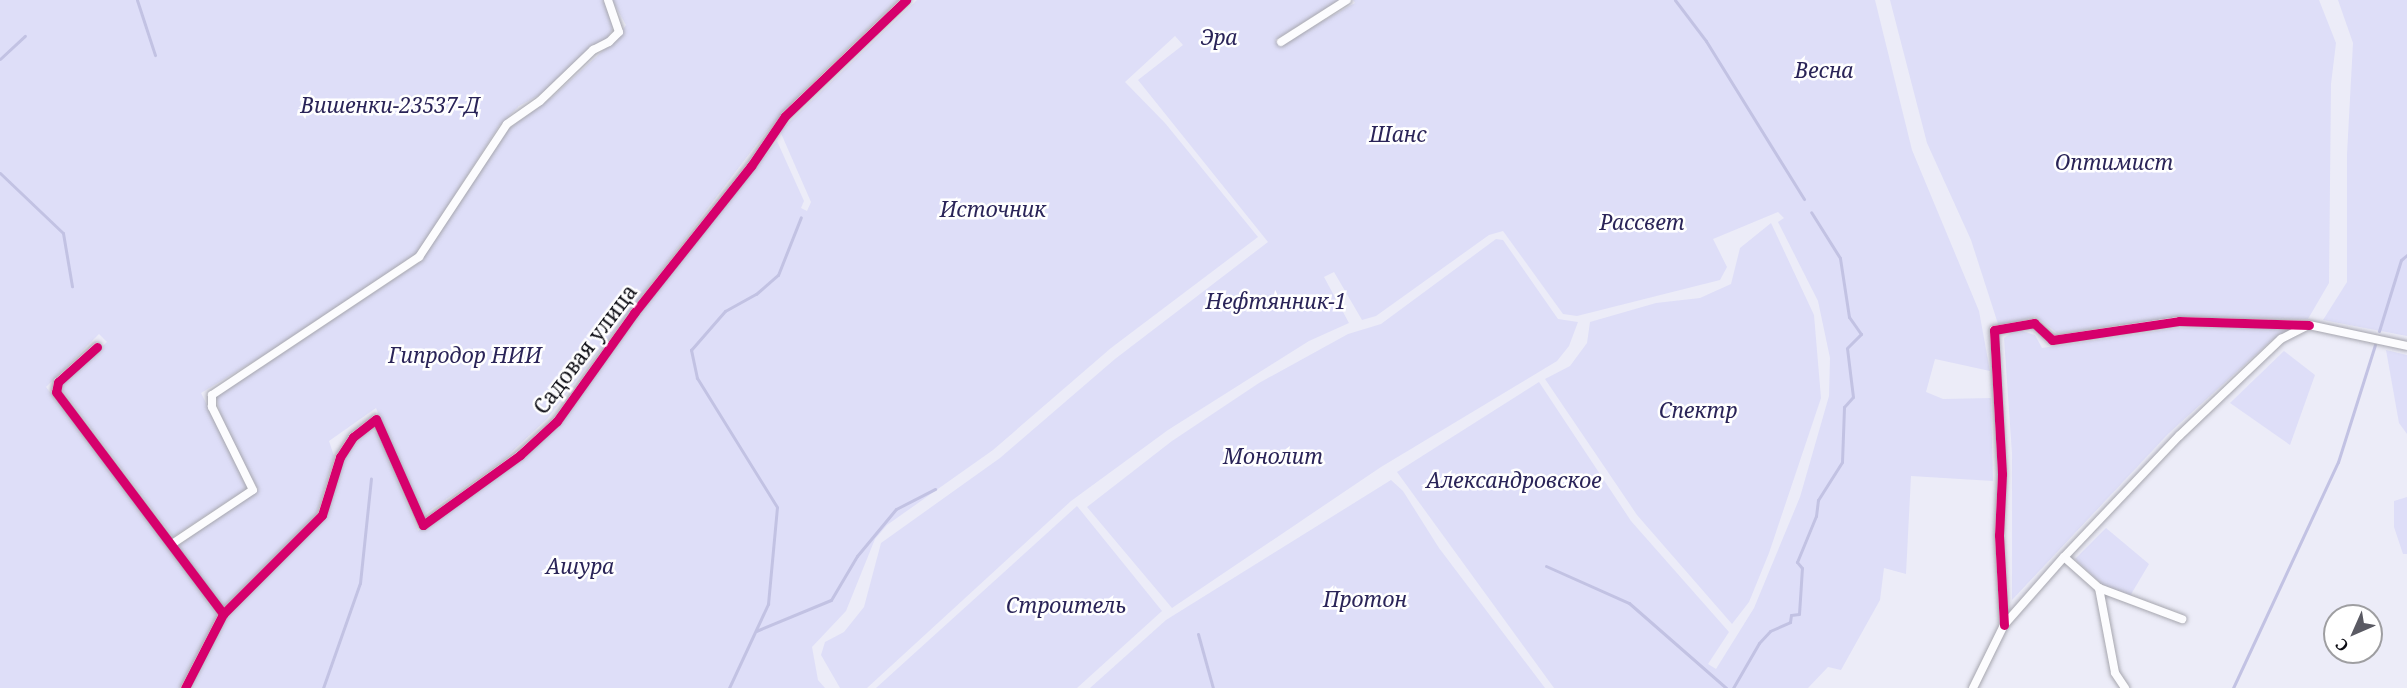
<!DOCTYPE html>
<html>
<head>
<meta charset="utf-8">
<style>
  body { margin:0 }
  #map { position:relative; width:2407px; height:688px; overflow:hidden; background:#ececf8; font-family:"Noto Serif",serif }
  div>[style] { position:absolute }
  .green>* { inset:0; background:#dedef8 }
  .stream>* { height:3px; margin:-1.5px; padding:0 1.5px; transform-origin:1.5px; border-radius:1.5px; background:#c2c2e3 }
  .roads { filter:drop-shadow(0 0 2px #a6a6ae) drop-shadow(0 0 2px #a6a6ae) }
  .street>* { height:8px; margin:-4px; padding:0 4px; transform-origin:4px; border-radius:4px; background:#fcfcfe }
  .cycleway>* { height:9px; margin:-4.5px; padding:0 4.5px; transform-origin:4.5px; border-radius:4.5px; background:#d6006c }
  span { translate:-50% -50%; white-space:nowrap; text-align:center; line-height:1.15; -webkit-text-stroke:5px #fff; paint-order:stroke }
  .park-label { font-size:21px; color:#2a2458; font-style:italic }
  .street-label { font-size:21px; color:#0c0c13 }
  .north { position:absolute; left:2323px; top:604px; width:60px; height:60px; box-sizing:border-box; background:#fff; border:2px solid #9e9ea1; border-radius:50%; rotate:225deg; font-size:16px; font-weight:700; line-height:24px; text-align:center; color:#0c0c13 }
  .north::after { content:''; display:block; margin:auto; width:21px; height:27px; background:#5a5a63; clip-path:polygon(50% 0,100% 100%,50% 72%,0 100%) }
</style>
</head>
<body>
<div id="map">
  <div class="green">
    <i style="clip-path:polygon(0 0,603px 0,613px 27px,607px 40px,589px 48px,541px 94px,519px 106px,499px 126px,416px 255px,316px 324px,201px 393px,248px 488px,173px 537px,60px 387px,107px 342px,99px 334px,46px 387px,166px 543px,217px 615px,226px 619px,324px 520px,343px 459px,364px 434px,372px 430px,379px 435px,418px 531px,514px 463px,557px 424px,625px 330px,777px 141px,804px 201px,801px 208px,807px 211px,811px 202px,780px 131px,917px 0,1339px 0,1275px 40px,1280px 45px,1355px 3px,1353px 0,1875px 0,1912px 150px,1979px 311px,1990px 371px,1935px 359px,1926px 392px,1943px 399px,1991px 398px,1993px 481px,1911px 476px,1906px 574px,1884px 568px,1880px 600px,1841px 670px,1828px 667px,1808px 688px,1554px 688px,1397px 472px,1539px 382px,1631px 521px,1729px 632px,1708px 664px,1716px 669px,1754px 608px,1800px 497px,1829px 396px,1830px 358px,1818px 301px,1778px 222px,1784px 218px,1778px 212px,1713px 239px,1727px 267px,1720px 280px,1577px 316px,1563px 314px,1503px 231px,1489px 235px,1376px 316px,1362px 320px,1334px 272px,1324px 277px,1349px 323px,1309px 341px,1168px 430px,1071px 501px,867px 688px,840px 688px,821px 655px,825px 642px,844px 632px,864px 607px,881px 543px,1000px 458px,1115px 359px,1268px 242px,1138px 80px,1183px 45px,1175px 36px,1125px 82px,1165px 123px,1258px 237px,1111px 348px,993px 450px,887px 525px,875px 539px,846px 611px,812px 647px,818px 680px,825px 688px,0 688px)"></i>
    <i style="clip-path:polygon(612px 0,898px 0,807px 86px,766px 132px,547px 419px,504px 459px,422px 516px,376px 408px,329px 441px,334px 456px,316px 515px,224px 609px,178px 546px,258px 489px,224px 429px,216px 396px,420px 262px,506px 131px,551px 98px,618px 37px,626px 25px)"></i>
    <i style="clip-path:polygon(1890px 0,2319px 0,2336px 43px,2331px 84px,2329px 283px,2308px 319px,2181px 317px,2057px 333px,2035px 316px,1999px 327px,1971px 240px,1927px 143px)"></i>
    <i style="clip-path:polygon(2338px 0,2407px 0,2407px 336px,2323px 320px,2347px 282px,2347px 154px,2353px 43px)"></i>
    <i style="clip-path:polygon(1771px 223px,1814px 315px,1821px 398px,1769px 553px,1749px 602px,1732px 624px,1637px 515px,1545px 379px,1570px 366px,1587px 343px,1590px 322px,1656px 303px,1700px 298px,1731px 284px,1740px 248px)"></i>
    <i style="clip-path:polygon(1496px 239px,1503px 240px,1558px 319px,1578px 322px,1569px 346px,1557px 361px,1381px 467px,1172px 608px,1087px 507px,1172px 441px,1259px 383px,1348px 334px,1381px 324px)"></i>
    <i style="clip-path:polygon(2260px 327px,2288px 331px,2272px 340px,2169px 433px,2012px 600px,2012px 453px,2004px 338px,2017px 329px,2035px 335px,2042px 348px,2177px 328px)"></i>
    <i style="clip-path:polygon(2386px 350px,2407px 355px,2407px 434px,2399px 423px)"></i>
    <i style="clip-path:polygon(2284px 351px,2315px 375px,2290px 445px,2230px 403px)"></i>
    <i style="clip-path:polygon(1391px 480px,1403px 491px,1439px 548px,1545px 688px,1090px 688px,1166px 620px)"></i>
    <i style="clip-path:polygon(2407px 497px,2407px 554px,2403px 554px,2394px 527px,2394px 501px)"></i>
    <i style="clip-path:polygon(1077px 506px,1162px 611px,1077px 688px,876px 688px)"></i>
    <i style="clip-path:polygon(2106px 528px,2149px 564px,2130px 596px,2105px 587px,2075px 559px)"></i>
  </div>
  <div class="stream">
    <i style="left:137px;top:0;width:58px;rotate:71.9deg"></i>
    <i style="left:1675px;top:0;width:51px;rotate:52.9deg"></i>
    <i style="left:1706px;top:41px;width:186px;rotate:58.2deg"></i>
    <i style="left:0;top:59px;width:34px;rotate:-43deg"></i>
    <i style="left:0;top:173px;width:87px;rotate:43.6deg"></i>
    <i style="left:63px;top:233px;width:54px;rotate:80.4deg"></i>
    <i style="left:2379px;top:331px;width:74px;rotate:-72.8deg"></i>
    <i style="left:2401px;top:260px;width:8px;rotate:-40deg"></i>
    <i style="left:1546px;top:566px;width:91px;rotate:24deg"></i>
    <i style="left:1629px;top:603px;width:129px;rotate:41.2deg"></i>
    <i style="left:756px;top:631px;width:81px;rotate:-22.5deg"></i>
    <i style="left:831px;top:600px;width:51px;rotate:-59.4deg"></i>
    <i style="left:857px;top:556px;width:61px;rotate:-50.3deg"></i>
    <i style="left:896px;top:509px;width:44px;rotate:-27.1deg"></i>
    <i style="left:1198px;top:634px;width:56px;rotate:74.5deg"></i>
    <i style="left:323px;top:688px;width:111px;rotate:-70.6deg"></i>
    <i style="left:360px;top:583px;width:105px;rotate:-84deg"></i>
    <i style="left:729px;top:688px;width:93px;rotate:-65.1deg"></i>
    <i style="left:768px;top:604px;width:97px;rotate:-84.7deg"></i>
    <i style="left:777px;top:507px;width:152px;rotate:-121.8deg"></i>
    <i style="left:697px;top:378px;width:29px;rotate:-102deg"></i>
    <i style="left:691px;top:350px;width:52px;rotate:-48.9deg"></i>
    <i style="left:725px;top:311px;width:35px;rotate:-29deg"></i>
    <i style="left:756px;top:294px;width:29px;rotate:-41deg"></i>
    <i style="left:778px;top:275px;width:62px;rotate:-68.4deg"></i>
    <i style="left:1733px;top:688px;width:52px;rotate:-60deg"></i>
    <i style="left:1759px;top:643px;width:16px;rotate:-47deg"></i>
    <i style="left:1770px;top:631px;width:22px;rotate:-24deg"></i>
    <i style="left:1790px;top:622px;width:7px;rotate:-82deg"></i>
    <i style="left:1791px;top:615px;width:8px;rotate:-7deg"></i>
    <i style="left:1799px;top:614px;width:46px;rotate:-86.3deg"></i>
    <i style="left:1802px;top:568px;width:8px;rotate:-130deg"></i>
    <i style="left:1797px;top:562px;width:50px;rotate:-67.6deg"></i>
    <i style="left:1816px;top:516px;width:16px;rotate:-83deg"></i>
    <i style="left:1818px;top:500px;width:45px;rotate:-57.7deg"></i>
    <i style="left:1842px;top:462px;width:55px;rotate:-87.9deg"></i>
    <i style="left:1844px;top:407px;width:13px;rotate:-48deg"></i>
    <i style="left:1853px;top:397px;width:49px;rotate:-97deg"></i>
    <i style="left:1847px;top:348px;width:20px;rotate:-45deg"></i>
    <i style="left:1861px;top:334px;width:21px;rotate:-125deg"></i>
    <i style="left:1849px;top:317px;width:60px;rotate:-98.7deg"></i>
    <i style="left:1840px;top:258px;width:54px;rotate:-122.2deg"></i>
    <i style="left:2233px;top:688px;width:249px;rotate:-65.1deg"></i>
    <i style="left:2338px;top:462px;width:123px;rotate:-72.5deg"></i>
  </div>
  <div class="roads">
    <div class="street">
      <i style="left:1281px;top:42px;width:78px;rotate:-32.5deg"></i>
      <i style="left:97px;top:347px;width:52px;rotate:138.1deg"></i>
      <i style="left:58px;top:382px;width:10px;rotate:101deg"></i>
      <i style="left:56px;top:392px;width:278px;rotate:53deg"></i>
      <i style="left:172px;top:544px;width:97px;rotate:-33.7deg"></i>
      <i style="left:253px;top:490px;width:93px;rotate:-116.3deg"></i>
      <i style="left:212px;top:407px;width:12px;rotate:-90deg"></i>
      <i style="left:212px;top:395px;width:249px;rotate:-33.7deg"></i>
      <i style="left:419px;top:257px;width:159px;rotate:-56.5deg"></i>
      <i style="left:507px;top:124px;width:40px;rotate:-34.9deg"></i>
      <i style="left:540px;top:101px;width:74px;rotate:-43.9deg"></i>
      <i style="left:593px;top:50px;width:18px;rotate:-27deg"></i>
      <i style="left:609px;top:42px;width:14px;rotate:-45deg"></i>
      <i style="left:619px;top:32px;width:34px;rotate:-109deg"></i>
      <i style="left:2064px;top:557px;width:47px;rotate:41.5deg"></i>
      <i style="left:2099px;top:588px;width:89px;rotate:20.5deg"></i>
      <i style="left:2099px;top:588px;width:86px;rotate:79.3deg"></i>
      <i style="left:2115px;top:673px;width:18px;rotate:56deg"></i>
      <i style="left:2004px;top:625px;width:90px;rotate:-93.2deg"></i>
      <i style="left:1999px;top:535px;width:61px;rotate:-87.2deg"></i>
      <i style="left:2002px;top:474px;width:144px;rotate:-93.2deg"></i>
      <i style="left:1994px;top:330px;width:41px;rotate:-9.9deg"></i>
      <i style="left:2034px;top:323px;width:25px;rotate:43deg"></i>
      <i style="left:2052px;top:340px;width:128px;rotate:-8.5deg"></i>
      <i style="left:2179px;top:321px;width:130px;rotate:1.8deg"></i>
      <i style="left:185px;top:688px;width:83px;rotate:-62.8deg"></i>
      <i style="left:223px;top:614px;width:140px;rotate:-45deg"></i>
      <i style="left:322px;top:515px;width:61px;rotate:-72.8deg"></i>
      <i style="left:340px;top:457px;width:24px;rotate:-57deg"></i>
      <i style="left:353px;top:437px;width:29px;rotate:-38deg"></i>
      <i style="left:376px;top:419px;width:116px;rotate:66.1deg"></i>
      <i style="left:423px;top:525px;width:120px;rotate:-35.8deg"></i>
      <i style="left:520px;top:455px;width:50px;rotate:-42.6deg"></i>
      <i style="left:557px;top:421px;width:133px;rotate:-54.5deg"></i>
      <i style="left:634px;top:313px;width:188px;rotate:-51.5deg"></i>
      <i style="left:751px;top:166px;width:60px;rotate:-55.8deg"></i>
      <i style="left:785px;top:116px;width:168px;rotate:-43.8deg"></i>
      <i style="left:1973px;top:688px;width:70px;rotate:-63.8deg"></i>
      <i style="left:2004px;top:625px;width:91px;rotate:-48.6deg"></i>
      <i style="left:2064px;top:557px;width:167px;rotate:-46.5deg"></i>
      <i style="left:2179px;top:436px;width:141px;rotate:-43.6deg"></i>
      <i style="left:2281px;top:339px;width:31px;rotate:-27deg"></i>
      <i style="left:2309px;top:325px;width:100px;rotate:12.1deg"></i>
    </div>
  </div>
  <div class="cycleway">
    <i style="left:97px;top:347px;width:52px;rotate:138.1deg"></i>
    <i style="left:58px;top:382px;width:10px;rotate:101deg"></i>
    <i style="left:56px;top:392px;width:278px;rotate:53deg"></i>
    <i style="left:2004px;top:625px;width:90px;rotate:-93.2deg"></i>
    <i style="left:1999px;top:535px;width:61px;rotate:-87.2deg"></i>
    <i style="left:2002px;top:474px;width:144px;rotate:-93.2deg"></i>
    <i style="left:1994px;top:330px;width:41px;rotate:-9.9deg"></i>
    <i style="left:2034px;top:323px;width:25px;rotate:43deg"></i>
    <i style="left:2052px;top:340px;width:128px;rotate:-8.5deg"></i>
    <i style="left:2179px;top:321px;width:130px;rotate:1.8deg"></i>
    <i style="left:185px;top:688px;width:83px;rotate:-62.8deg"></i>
    <i style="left:223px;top:614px;width:140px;rotate:-45deg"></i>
    <i style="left:322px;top:515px;width:61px;rotate:-72.8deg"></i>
    <i style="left:340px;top:457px;width:24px;rotate:-57deg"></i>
    <i style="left:353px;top:437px;width:29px;rotate:-38deg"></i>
    <i style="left:376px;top:419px;width:116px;rotate:66.1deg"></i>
    <i style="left:423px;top:525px;width:120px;rotate:-35.8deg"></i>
    <i style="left:520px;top:455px;width:50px;rotate:-42.6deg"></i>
    <i style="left:557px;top:421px;width:133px;rotate:-54.5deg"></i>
    <i style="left:634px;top:313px;width:188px;rotate:-51.5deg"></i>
    <i style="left:751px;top:166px;width:60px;rotate:-55.8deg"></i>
    <i style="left:785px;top:116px;width:168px;rotate:-43.8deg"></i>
  </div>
  <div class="park-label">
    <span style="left:1219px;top:37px">Эра</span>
    <span style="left:1824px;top:70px">Весна</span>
    <span style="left:390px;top:105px">Вишенки-23537-Д</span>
    <span style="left:1398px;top:134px">Шанс</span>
    <span style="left:2114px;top:162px">Оптимист</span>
    <span style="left:993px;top:209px">Источник</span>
    <span style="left:1642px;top:222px">Рассвет</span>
    <span style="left:1276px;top:301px">Нефтянник-1</span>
    <span style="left:465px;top:355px">Гипродор НИИ</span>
    <span style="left:1698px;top:410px">Спектр</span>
    <span style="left:1273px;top:456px">Монолит</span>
    <span style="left:1514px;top:480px">Александровское</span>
    <span style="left:580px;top:566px">Ашура</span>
    <span style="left:1365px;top:599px">Протон</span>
    <span style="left:1066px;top:605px">Строитель</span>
  </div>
  <div class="street-label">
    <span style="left:585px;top:349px;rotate:-53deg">Садовая улица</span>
  </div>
  <div class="north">С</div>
</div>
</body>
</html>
